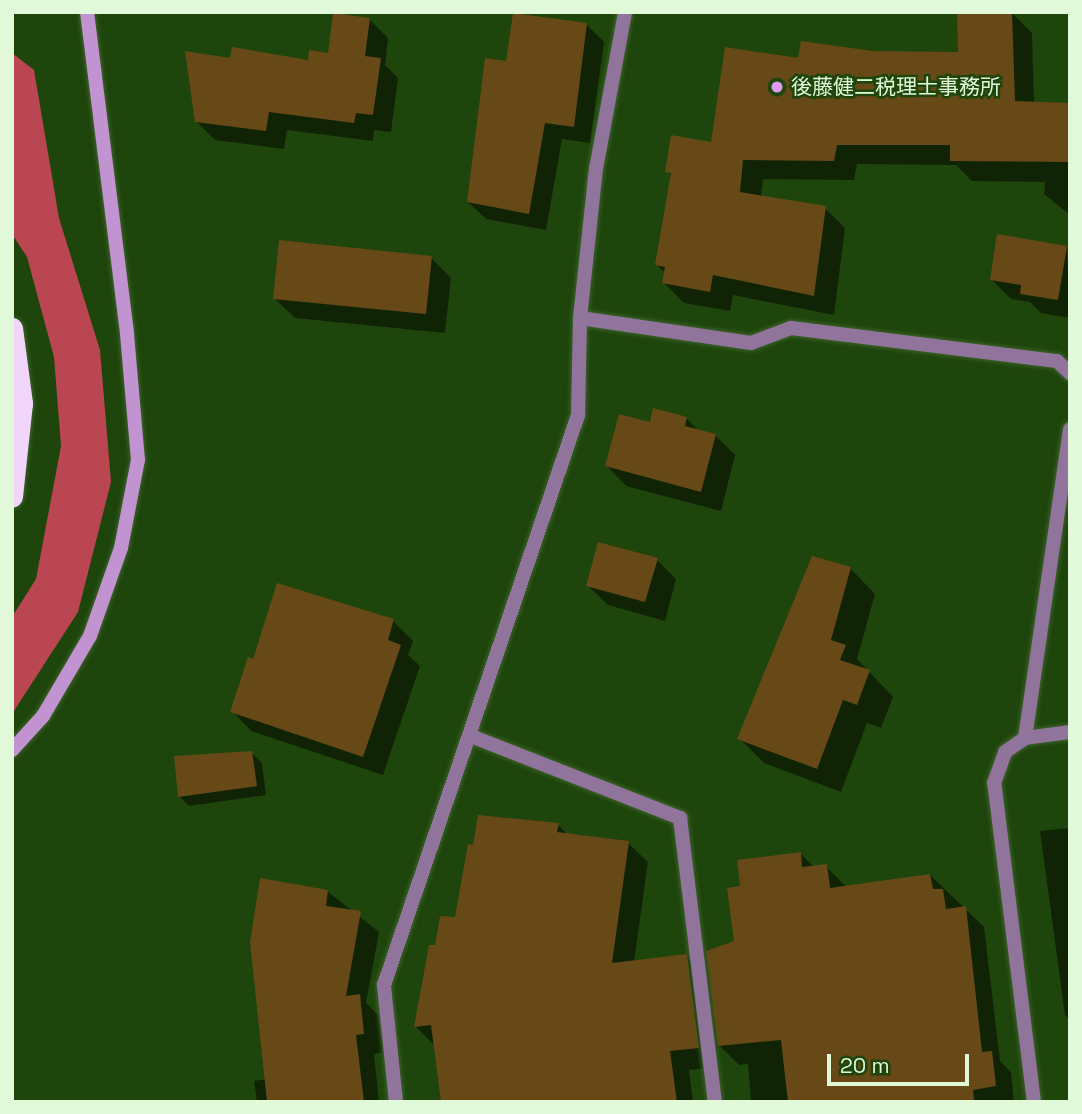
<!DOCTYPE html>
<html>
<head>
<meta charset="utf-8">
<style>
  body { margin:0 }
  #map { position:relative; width:1082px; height:1114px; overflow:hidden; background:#1e450b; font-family:"Space Grotesk","Noto Sans JP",sans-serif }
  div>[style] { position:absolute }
  .forest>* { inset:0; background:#b94651 }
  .shadow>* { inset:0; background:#0007 }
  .building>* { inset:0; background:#664916 }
  .roads { filter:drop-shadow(0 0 2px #3d622c) drop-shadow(0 0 2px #3d622c) }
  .street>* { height:14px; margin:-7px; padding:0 7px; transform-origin:7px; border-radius:7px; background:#91749b }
  .secondary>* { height:14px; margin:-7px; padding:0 7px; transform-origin:7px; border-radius:7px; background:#c293d1 }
  .highway>* { height:21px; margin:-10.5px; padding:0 10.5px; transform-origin:10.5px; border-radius:10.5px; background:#f1d5fb }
  .dots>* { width:19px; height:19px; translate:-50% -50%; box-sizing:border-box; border:4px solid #1e450b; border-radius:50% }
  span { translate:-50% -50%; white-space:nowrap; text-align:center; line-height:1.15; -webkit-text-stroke:5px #1e450b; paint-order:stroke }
  .poi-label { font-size:21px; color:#e1f8d9 }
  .left { translate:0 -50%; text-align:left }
  .frame { position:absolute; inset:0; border:14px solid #e1f8d9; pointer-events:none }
  .scale { position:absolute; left:827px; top:1054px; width:142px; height:32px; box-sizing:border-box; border:4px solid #e1f8d9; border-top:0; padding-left:9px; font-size:21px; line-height:24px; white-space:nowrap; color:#e1f8d9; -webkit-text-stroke:5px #1e450b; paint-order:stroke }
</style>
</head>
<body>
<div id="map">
  <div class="forest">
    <i style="clip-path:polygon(12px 53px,34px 70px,59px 218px,100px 350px,111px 482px,78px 612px,12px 714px,12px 617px,36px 579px,61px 446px,54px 357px,27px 257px,12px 234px)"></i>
  </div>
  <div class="shadow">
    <i style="clip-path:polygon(1012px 13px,1032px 33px,1034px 103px,1070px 105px,1070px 215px,1044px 194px,1045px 182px,972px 181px,956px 165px,857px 164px,854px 180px,763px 179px,761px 197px,825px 208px,845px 228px,834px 315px,733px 295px,730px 311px,684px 303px,664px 283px,665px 273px,657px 265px,672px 176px,667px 171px,713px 144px,800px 60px,873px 52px,960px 54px)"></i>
    <i style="clip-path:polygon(369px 19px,388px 38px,385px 65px,398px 78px,391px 132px,374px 130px,373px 141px,287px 130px,284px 149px,215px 140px,197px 122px,232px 60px,309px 62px,329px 55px)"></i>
    <i style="clip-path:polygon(587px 25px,604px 42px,590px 143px,562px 139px,546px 230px,486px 219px,468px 202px,508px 63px)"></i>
    <i style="clip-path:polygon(1067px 248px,1070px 318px,1041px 313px,1030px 302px,1011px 299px,992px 280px)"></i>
    <i style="clip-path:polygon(431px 258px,451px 278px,445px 333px,295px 318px,275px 299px)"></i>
    <i style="clip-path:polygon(687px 419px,700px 432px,716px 436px,735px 455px,721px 511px,626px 486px,607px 466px,651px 424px)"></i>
    <i style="clip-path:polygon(813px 559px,851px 569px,875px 594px,857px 659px,893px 697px,881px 728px,867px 723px,841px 792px,764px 763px,739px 738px)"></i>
    <i style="clip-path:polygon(657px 560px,676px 579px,665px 621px,608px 605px,588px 586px)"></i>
    <i style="clip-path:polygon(393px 621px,413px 641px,408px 655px,420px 666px,383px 775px,251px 731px,232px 711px,254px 661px)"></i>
    <i style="clip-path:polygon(252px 753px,262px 763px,266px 795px,189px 806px,179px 796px)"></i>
    <i style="clip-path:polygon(558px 825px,568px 835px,628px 843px,648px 862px,634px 962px,686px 956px,706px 975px,717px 1067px,689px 1070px,693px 1102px,442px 1102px,435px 1046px,416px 1027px,437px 947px,457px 919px)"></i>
    <i style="clip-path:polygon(1070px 828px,1070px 1020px,1065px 1015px,1040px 831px)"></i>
    <i style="clip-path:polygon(800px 853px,814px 867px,826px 866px,846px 887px,930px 875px,984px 927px,1000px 1061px,1011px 1072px,1014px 1102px,751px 1102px,748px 1064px,739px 1065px,720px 1046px,742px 888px)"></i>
    <i style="clip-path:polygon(327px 891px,379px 932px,366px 1003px,378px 1015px,383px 1053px,374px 1054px,379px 1102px,257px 1102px,254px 1081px,267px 1079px)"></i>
  </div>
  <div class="building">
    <i style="clip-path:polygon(1012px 12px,1015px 101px,1070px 103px,1070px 162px,950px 161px,950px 145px,837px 145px,834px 161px,743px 160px,740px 192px,826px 206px,814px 296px,713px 275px,710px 292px,662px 283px,665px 267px,655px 265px,671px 173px,665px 172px,671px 135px,711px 142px,725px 47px,798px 58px,801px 41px,873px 51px,958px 52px,957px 13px)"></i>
    <i style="clip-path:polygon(333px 13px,370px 18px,365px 56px,381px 58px,373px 115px,356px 113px,354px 123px,269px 112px,266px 131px,195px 122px,185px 51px,230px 58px,232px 47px,308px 60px,309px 50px,328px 53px)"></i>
    <i style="clip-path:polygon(513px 13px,587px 23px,574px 127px,545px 123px,529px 214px,467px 202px,485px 58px,506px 61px)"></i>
    <i style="clip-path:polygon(997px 234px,1067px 246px,1058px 300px,1020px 294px,1021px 285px,990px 280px)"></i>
    <i style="clip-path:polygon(279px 240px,432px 256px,426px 314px,273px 299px)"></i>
    <i style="clip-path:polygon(653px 408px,687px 417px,685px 426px,716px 434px,701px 492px,605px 466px,619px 414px,650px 422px)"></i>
    <i style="clip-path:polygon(598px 542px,658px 558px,645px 602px,586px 586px)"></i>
    <i style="clip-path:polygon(812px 556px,851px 567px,831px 640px,846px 645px,840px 660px,870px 670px,857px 705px,843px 700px,817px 769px,737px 739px)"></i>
    <i style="clip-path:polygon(277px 583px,394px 619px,388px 640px,401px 645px,363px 757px,230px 712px,248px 657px,253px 659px)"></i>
    <i style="clip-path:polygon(252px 751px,257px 786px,178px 797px,174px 756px)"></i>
    <i style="clip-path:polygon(478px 815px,559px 823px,557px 832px,629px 841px,612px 963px,687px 954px,699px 1048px,670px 1051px,677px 1102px,441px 1102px,431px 1025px,414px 1027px,429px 945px,435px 945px,440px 916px,455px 917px,468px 844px,473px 845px)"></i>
    <i style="clip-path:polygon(801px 852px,802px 867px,827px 864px,830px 888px,930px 874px,933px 889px,943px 889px,946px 909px,966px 906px,982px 1052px,992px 1051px,996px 1086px,973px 1090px,974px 1102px,788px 1102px,781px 1040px,718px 1046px,706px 951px,734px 941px,727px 888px,740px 886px,737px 860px)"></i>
    <i style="clip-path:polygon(260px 878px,328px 890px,326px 906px,361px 911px,346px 996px,360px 994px,364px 1034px,356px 1035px,364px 1102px,267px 1102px,250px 942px)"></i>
  </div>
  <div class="roads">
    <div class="street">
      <i style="left:580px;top:318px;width:173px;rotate:8.3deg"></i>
      <i style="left:751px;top:343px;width:43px;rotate:-20.6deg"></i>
      <i style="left:791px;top:328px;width:268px;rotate:7.1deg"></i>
      <i style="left:1057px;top:361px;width:18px;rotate:43deg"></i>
      <i style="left:471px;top:736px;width:225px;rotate:21.4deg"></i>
      <i style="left:680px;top:818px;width:286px;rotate:83deg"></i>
      <i style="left:1025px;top:738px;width:312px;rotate:-81.7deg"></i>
      <i style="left:396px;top:1102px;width:118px;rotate:-95.9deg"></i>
      <i style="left:384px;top:985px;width:602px;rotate:-71.2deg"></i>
      <i style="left:578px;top:415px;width:97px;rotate:-88.8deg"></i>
      <i style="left:580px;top:318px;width:150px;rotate:-83.9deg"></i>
      <i style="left:596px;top:169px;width:160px;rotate:-79.5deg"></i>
      <i style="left:1034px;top:1102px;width:321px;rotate:-97.1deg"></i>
      <i style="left:994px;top:783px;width:33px;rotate:-70deg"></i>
      <i style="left:1005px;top:752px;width:24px;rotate:-35deg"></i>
      <i style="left:1025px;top:738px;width:45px;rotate:-7.6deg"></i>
    </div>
    <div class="secondary">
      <i style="left:12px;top:750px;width:46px;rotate:-47.6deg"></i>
      <i style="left:43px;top:716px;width:93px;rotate:-59.6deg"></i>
      <i style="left:90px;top:636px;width:93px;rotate:-70.6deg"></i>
      <i style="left:121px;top:548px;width:90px;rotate:-79.1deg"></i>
      <i style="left:138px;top:460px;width:127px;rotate:-95deg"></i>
      <i style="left:127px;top:333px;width:323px;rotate:-97.1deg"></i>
    </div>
    <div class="highway">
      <i style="left:12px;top:328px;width:76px;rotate:82.4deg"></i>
      <i style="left:22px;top:403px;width:94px;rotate:96.1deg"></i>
    </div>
  </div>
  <div class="dots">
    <i style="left:777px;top:87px;background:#dd99f3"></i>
  </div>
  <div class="poi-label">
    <span class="left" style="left:791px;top:87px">後藤健二税理士事務所</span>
  </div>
  <div class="frame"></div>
  <div class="scale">20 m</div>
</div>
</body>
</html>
